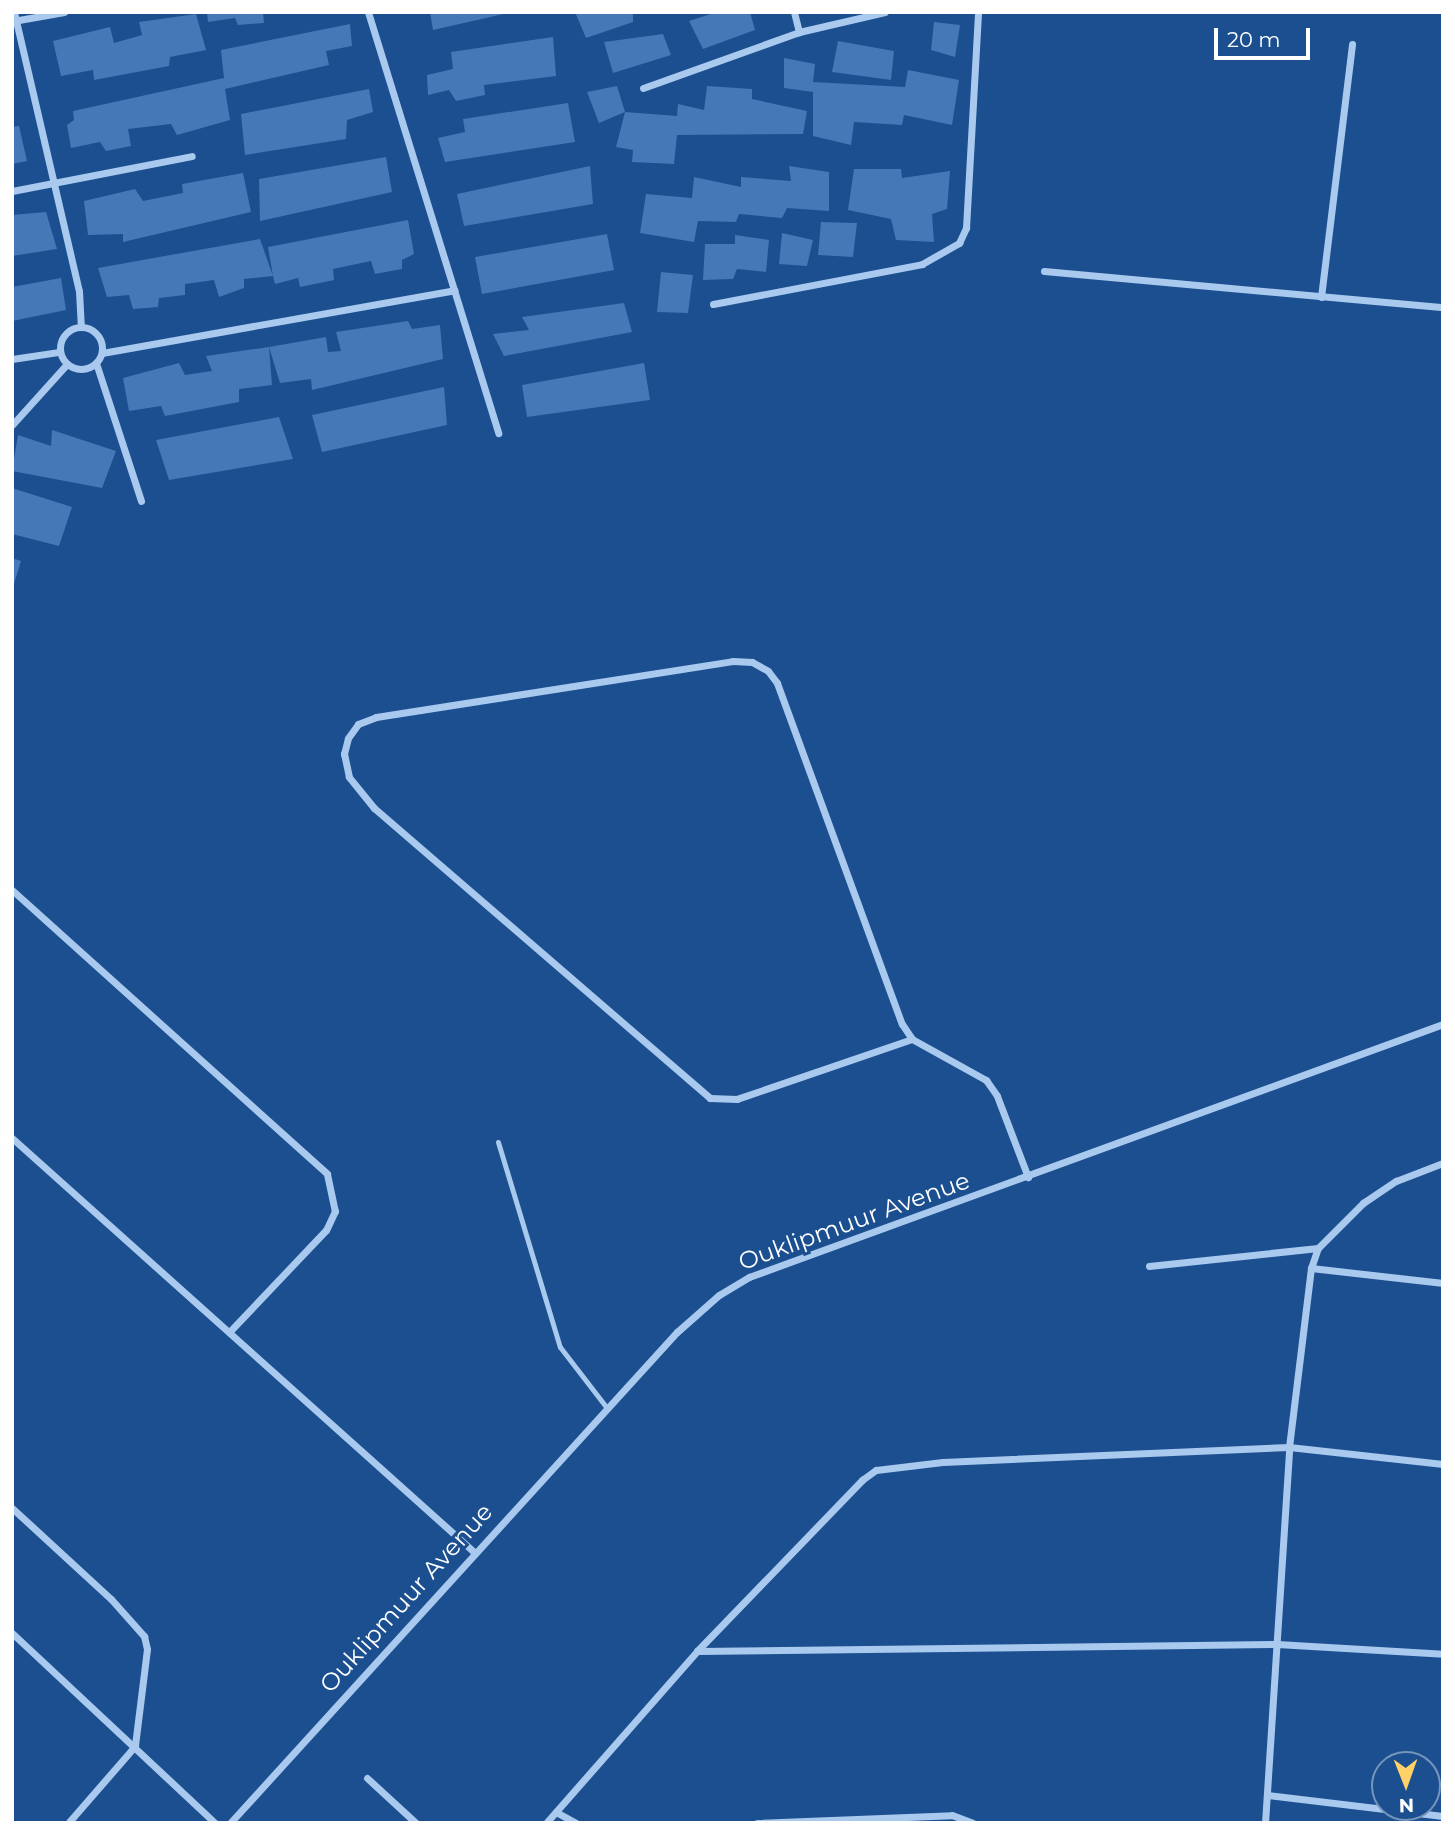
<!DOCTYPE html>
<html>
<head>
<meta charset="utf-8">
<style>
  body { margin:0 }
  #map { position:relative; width:1455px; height:1835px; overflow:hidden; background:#1b4f8f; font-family:Montserrat,sans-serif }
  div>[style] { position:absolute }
  .building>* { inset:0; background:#4478b7 }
  .lane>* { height:5px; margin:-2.5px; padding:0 2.5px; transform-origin:2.5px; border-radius:2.5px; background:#a9c9ee }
  .street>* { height:7px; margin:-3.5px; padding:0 3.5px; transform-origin:3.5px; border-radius:3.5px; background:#a9c9ee }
  .street>.ring { margin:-3.5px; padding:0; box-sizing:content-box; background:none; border:7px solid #a9c9ee; border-radius:50% }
  span { translate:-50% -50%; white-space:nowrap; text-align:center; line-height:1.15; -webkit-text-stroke:6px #1b4f8f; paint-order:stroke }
  .street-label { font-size:24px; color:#fff }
  .frame { position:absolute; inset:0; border:14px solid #fff; pointer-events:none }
  .north { position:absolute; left:1371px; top:1751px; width:70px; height:70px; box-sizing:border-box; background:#1b4f8f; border:2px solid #7695bc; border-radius:50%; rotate:179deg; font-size:19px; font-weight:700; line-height:28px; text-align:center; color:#fff }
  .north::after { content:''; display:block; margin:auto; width:24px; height:32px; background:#ffd166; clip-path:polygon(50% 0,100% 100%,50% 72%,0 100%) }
  .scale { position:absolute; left:1214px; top:28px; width:96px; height:32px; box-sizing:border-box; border:4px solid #fff; border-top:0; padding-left:9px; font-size:21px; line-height:24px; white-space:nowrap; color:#fff; -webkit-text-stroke:5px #1b4f8f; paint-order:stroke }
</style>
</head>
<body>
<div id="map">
  <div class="building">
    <i style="clip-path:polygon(207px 12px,263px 12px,264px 23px,238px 25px,235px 18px,208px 22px)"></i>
    <i style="clip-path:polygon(430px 12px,508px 12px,508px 13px,433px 30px)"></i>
    <i style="clip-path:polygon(575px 12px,633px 12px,633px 22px,586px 38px)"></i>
    <i style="clip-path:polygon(717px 12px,750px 12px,755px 30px,703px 49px,689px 21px)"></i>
    <i style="clip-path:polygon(196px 14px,206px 50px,170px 57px,169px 66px,94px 80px,93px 70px,61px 76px,53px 41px,110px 27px,114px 43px,142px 35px,139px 22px)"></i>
    <i style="clip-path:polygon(934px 22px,960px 25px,955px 57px,931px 50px)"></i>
    <i style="clip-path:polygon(350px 24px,352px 46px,326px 51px,329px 65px,225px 89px,230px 120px,177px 135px,171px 124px,128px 129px,131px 146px,106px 151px,100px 142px,71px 148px,67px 125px,74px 120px,73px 111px,224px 78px,221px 50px)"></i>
    <i style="clip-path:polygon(663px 34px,671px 55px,613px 73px,604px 42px)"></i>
    <i style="clip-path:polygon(553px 37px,556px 76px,484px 85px,485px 95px,456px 101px,449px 90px,428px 95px,427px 75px,453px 69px,451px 52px)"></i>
    <i style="clip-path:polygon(838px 41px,894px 51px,891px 80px,832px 72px)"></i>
    <i style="clip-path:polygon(784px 58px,815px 64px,813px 82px,905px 87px,908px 70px,959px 80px,952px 125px,904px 115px,902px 125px,854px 122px,851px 145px,813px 136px,813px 92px,784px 88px)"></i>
    <i style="clip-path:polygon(617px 86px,625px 112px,677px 116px,678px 104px,704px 110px,707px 86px,752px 89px,752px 99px,807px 111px,803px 134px,677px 135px,674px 164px,632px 162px,633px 150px,616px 147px,625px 112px,599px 123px,587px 92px)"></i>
    <i style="clip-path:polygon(369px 89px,373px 112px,347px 120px,346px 139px,245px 155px,241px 114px)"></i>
    <i style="clip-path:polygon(568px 103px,575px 142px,445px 162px,438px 138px,465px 132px,463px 119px)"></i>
    <i style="clip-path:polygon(19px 126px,27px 161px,12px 164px,12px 127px)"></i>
    <i style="clip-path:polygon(386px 157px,392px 192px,260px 221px,259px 179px)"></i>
    <i style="clip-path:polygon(590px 166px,593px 204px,464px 226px,457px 194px)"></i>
    <i style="clip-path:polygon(789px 166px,829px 172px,829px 211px,787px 208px,782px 218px,739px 214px,736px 222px,698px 221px,694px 242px,640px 233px,646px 194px,692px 198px,694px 177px,741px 187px,741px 177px,791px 181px)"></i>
    <i style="clip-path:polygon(854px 169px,901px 169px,902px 178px,950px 171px,947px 209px,932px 214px,934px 242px,896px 240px,891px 219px,848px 210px)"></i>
    <i style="clip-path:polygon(243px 173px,251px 212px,123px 242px,123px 234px,88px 235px,84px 201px,135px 189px,143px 201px,183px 193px,182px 184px)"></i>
    <i style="clip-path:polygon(46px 212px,57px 249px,12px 256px,12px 215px)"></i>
    <i style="clip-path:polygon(408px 220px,414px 254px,402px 260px,402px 269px,375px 274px,371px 261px,333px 269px,334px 280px,300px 287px,298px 278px,275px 284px,273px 276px,244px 279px,244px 288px,219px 297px,214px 280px,185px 284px,185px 295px,159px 298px,158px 307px,133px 309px,129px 295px,107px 297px,98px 268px,260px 239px,273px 276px,268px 247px)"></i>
    <i style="clip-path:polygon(821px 222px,857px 223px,853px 257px,818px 255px)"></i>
    <i style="clip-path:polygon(782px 233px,813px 240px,807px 266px,779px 264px)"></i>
    <i style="clip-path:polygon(607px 234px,614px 270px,482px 294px,475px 257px)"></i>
    <i style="clip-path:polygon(735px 235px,769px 240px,766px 272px,737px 269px,733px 279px,703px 280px,705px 244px,735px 244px)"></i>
    <i style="clip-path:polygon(661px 272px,693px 275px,688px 313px,657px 312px)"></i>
    <i style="clip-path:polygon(61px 278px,66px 310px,12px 321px,12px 287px)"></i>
    <i style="clip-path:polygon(624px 303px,632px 332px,504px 356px,493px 334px,529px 330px,522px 317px)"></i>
    <i style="clip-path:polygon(408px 321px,412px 329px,440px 325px,443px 359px,312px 390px,311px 379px,280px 383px,269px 347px,326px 337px,328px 352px,341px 351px,336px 332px)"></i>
    <i style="clip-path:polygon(269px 347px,272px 385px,239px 389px,239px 402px,165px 416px,161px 406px,129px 411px,123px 378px,179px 363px,185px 375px,212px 371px,206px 356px)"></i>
    <i style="clip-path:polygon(644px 363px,650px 400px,527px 417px,522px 385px)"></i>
    <i style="clip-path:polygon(444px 387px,447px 425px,322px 452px,312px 415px)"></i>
    <i style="clip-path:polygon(279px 417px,293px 459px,169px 480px,156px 440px)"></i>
    <i style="clip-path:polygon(52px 430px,116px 451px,102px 488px,12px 471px,18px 435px,51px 446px)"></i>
    <i style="clip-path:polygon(12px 488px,72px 507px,59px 546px,12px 534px)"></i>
    <i style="clip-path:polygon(12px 558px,21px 561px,13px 587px,12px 587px)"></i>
  </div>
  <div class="lane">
    <i style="left:498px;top:1142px;width:214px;rotate:73.2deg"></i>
    <i style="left:560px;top:1347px;width:77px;rotate:52.4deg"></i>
  </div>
  <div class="street">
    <i style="left:14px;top:12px;width:286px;rotate:76.9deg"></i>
    <i style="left:79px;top:291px;width:35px;rotate:87deg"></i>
    <i style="left:368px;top:12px;width:441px;rotate:72.8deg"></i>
    <i style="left:794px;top:12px;width:21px;rotate:76deg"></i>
    <i style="left:13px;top:21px;width:52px;rotate:-10deg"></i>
    <i style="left:643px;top:88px;width:166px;rotate:-19.7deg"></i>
    <i style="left:799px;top:32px;width:88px;rotate:-13.1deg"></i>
    <i style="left:12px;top:191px;width:183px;rotate:-11deg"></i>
    <i style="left:1044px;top:271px;width:401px;rotate:5.2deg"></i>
    <i style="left:1321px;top:297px;width:255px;rotate:-83deg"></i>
    <i style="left:713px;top:304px;width:213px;rotate:-10.8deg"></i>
    <i style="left:922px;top:264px;width:43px;rotate:-29.6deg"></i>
    <i style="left:959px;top:243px;width:17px;rotate:-65deg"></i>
    <i style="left:966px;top:228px;width:216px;rotate:-86.8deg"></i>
    <i class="ring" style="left:60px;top:327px;width:35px;height:35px"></i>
    <i style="left:102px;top:353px;width:358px;rotate:-10.1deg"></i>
    <i style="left:12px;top:359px;width:48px;rotate:-8.5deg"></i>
    <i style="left:96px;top:363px;width:145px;rotate:71.9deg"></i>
    <i style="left:12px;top:425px;width:82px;rotate:-48deg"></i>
    <i style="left:12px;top:890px;width:424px;rotate:42deg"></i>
    <i style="left:327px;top:1174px;width:38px;rotate:78deg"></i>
    <i style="left:335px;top:1211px;width:21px;rotate:115deg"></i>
    <i style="left:326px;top:1230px;width:139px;rotate:133.5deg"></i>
    <i style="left:912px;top:1039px;width:185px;rotate:161.1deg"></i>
    <i style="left:737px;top:1099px;width:27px;rotate:-178deg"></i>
    <i style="left:710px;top:1098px;width:444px;rotate:-139.2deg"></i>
    <i style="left:374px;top:808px;width:40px;rotate:-129deg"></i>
    <i style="left:349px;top:777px;width:24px;rotate:-102deg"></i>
    <i style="left:344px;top:754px;width:16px;rotate:-76deg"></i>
    <i style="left:348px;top:738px;width:17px;rotate:-54deg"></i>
    <i style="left:358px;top:724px;width:19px;rotate:-21deg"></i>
    <i style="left:376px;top:717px;width:361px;rotate:-8.9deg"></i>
    <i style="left:733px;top:661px;width:19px;rotate:3deg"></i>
    <i style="left:752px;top:662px;width:18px;rotate:29deg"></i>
    <i style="left:768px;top:671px;width:15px;rotate:53deg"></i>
    <i style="left:777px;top:683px;width:363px;rotate:69.9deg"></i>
    <i style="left:902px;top:1024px;width:18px;rotate:56deg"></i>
    <i style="left:912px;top:1039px;width:85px;rotate:29deg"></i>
    <i style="left:986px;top:1080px;width:19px;rotate:55deg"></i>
    <i style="left:997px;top:1096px;width:87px;rotate:69.1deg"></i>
    <i style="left:12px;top:1138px;width:619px;rotate:41.86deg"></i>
    <i style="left:1149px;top:1266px;width:170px;rotate:-6.1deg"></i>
    <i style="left:1311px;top:1268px;width:133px;rotate:6.5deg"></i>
    <i style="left:12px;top:1508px;width:134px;rotate:42.6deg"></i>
    <i style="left:111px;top:1599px;width:50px;rotate:48.3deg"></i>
    <i style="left:144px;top:1636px;width:13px;rotate:77deg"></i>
    <i style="left:147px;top:1649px;width:98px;rotate:97.1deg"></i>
    <i style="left:135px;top:1746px;width:102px;rotate:131deg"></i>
    <i style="left:12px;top:1633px;width:278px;rotate:43.1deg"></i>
    <i style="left:697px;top:1651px;width:580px;rotate:-0.69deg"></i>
    <i style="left:1277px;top:1644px;width:166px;rotate:3.4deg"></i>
    <i style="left:367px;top:1778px;width:67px;rotate:42.6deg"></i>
    <i style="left:1267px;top:1795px;width:177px;rotate:6.8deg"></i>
    <i style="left:556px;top:1812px;width:23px;rotate:29deg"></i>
    <i style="left:230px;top:1823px;width:664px;rotate:-47.69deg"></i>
    <i style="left:677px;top:1332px;width:56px;rotate:-41.4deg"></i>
    <i style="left:719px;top:1295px;width:35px;rotate:-31deg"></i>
    <i style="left:749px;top:1277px;width:739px;rotate:-20.03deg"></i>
    <i style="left:546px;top:1823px;width:229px;rotate:-48.7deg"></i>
    <i style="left:697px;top:1651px;width:238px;rotate:-46deg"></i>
    <i style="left:862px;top:1480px;width:17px;rotate:-36deg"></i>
    <i style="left:876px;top:1470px;width:67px;rotate:-6.8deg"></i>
    <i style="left:943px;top:1462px;width:346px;rotate:-2.5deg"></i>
    <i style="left:1289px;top:1447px;width:155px;rotate:6.3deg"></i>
    <i style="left:757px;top:1823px;width:195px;rotate:-2.3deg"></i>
    <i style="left:952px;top:1815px;width:22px;rotate:21deg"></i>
    <i style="left:1265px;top:1823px;width:377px;rotate:-86.3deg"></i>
    <i style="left:1289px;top:1447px;width:180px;rotate:-83deg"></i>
    <i style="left:1311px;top:1268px;width:21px;rotate:-71deg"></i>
    <i style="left:1318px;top:1248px;width:64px;rotate:-45deg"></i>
    <i style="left:1363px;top:1203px;width:40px;rotate:-34deg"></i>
    <i style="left:1396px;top:1181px;width:50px;rotate:-21deg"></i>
  </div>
  <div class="street-label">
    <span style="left:854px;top:1221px;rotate:-20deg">Ouklipmuur Avenue</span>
    <span style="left:406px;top:1598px;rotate:-48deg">Ouklipmuur Avenue</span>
  </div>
  <div class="frame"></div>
  <div class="north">N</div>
  <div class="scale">20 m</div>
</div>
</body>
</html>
